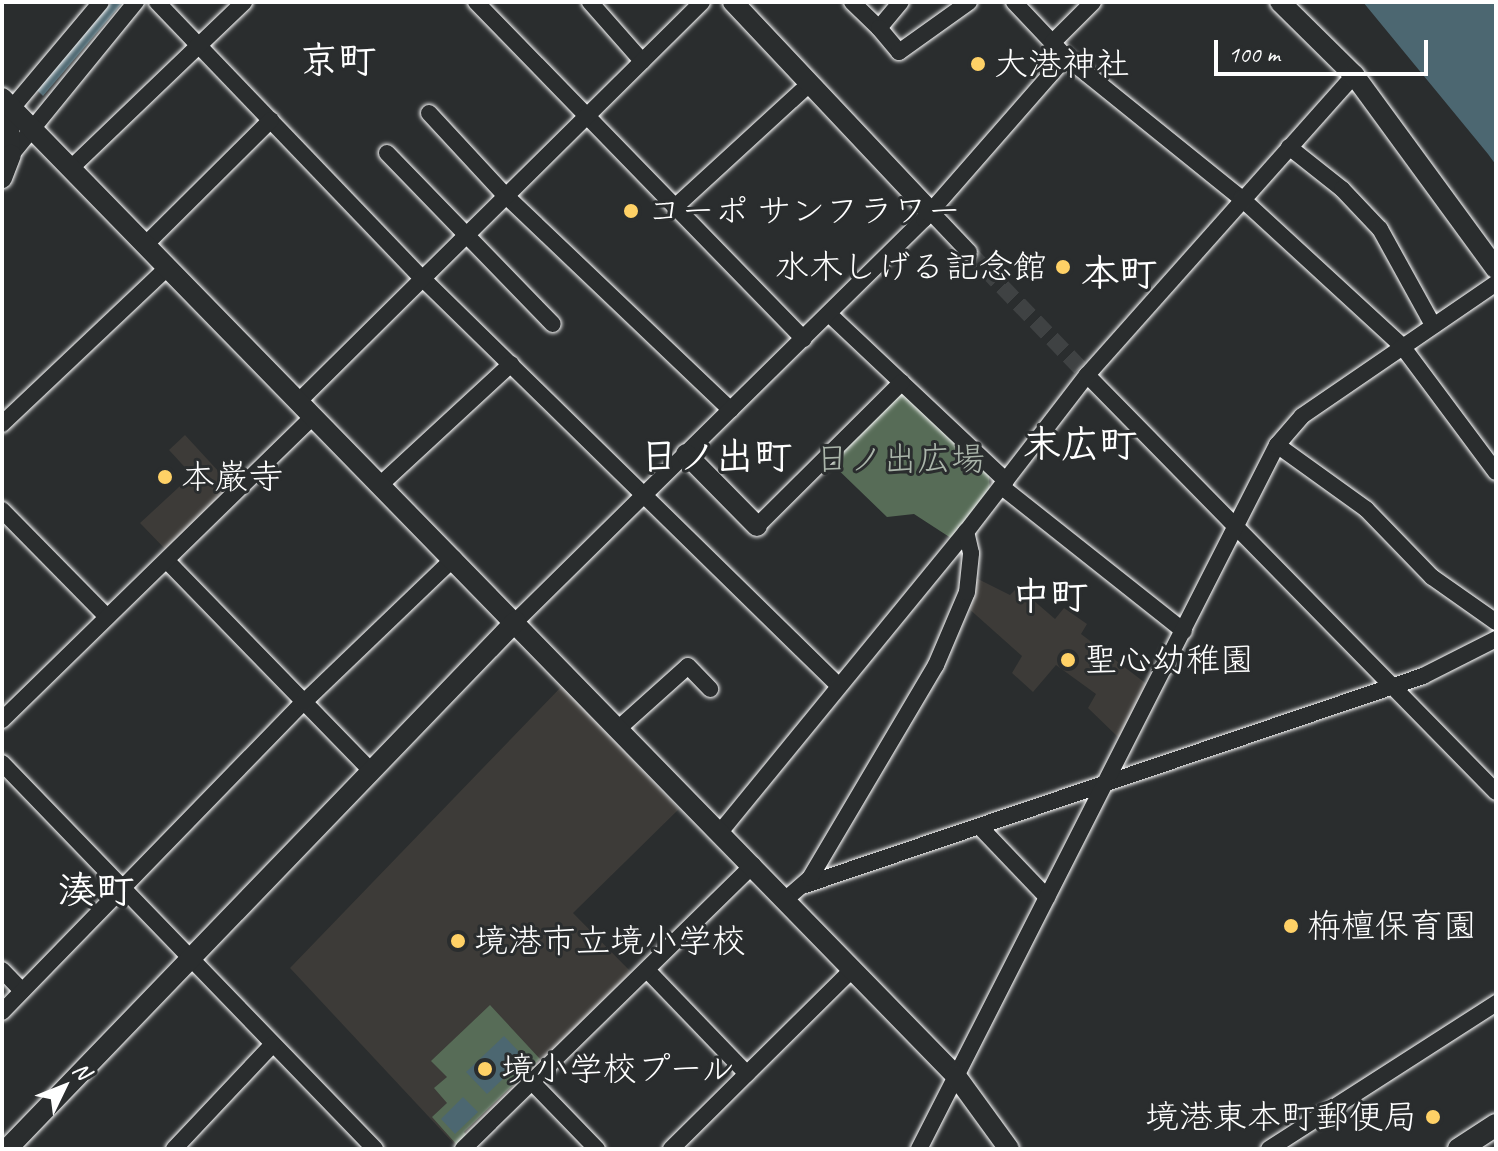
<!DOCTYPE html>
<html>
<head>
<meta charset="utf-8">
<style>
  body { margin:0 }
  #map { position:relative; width:1498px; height:1151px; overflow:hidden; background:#2a2d2e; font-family:Caveat,"Klee One",sans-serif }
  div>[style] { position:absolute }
  .built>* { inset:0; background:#3d3b38 }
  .green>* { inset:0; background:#576c57 }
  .water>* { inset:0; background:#4c6771 }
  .minor-tunnel>* { height:16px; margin-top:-8px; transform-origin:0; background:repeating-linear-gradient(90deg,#3f4243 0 16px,transparent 0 24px) }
  .roads { filter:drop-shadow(0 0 2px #fff) drop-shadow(0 0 2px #fff) }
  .minor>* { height:16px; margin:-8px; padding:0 8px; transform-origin:8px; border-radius:8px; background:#2a2d2e }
  .tertiary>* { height:20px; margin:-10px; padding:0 10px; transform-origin:10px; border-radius:10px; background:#2a2d2e }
  .secondary>* { height:22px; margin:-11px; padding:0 11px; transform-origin:11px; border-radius:11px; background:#2a2d2e }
  .dots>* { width:22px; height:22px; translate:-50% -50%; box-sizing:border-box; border:4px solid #2a2d2e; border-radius:50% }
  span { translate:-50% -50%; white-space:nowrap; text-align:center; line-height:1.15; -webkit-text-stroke:6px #2a2d2e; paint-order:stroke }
  .poi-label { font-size:34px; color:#fff }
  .left { translate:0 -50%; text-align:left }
  .right { translate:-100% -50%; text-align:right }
  .park-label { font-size:34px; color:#abb6ab }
  .quarter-label { font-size:38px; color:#fff; font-weight:700 }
  .frame { position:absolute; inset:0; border:4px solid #fff; pointer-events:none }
  .north { position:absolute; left:24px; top:1047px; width:80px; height:80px; -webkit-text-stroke:6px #2a2d2e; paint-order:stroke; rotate:47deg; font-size:22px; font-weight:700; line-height:32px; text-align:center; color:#fff }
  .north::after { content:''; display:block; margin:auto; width:28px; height:36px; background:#fff; clip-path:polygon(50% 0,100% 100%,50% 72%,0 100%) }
  .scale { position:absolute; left:1214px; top:40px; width:214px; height:36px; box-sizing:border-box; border:4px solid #fff; border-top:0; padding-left:10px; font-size:24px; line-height:28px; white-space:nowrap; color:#fff; -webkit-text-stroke:6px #2a2d2e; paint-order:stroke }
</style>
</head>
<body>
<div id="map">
  <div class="built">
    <i style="clip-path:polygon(185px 435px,232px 486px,166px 550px,140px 523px,192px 475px,169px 450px)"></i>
    <i style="clip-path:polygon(974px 577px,1010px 595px,1018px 587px,1055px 619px,1064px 608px,1087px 624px,1081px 634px,1148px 685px,1120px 739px,1088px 708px,1096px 694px,1056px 665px,1033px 692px,1012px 673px,1022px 656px,967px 607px)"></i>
    <i style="clip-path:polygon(562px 686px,679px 809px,573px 913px,633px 974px,457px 1147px,290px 968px)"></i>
  </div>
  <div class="green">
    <i style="clip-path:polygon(901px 392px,989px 473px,990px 491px,954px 540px,914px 514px,887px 517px,827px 459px)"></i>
    <i style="clip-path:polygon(490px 1005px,540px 1059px,464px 1132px,467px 1136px,457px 1145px,432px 1117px,447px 1103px,434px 1088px,447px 1077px,431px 1061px)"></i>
  </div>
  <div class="water">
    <i style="clip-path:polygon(112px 2px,123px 2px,43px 96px,37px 90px)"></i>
    <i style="clip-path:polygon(1363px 2px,1496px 2px,1496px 165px,1488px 154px)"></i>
    <i style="clip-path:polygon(504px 1036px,525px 1058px,487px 1094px,466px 1072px)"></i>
    <i style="clip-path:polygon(463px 1097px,478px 1112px,455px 1134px,441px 1119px)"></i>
  </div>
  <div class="minor-tunnel">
    <i style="left:969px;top:252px;width:170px;rotate:46.2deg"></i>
  </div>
  <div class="roads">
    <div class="minor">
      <i style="left:157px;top:2px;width:381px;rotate:46.2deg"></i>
      <i style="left:421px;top:277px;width:585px;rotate:44.38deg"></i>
      <i style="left:476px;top:2px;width:470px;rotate:45.8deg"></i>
      <i style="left:590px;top:2px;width:79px;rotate:48.6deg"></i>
      <i style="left:852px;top:2px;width:37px;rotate:44deg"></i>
      <i style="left:879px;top:28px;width:34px;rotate:-50deg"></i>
      <i style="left:1014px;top:2px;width:76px;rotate:46.6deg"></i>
      <i style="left:1066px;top:57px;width:225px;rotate:38.9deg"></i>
      <i style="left:1241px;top:198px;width:219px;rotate:42.6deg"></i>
      <i style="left:1402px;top:346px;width:157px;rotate:53.3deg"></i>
      <i style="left:879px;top:28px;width:31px;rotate:50deg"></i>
      <i style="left:899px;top:52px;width:86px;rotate:-35.5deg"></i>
      <i style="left:1052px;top:43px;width:58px;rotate:-45deg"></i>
      <i style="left:429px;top:113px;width:110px;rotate:47.2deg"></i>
      <i style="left:504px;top:194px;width:313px;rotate:43.6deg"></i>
      <i style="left:1289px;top:147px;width:68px;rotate:38.4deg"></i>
      <i style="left:1342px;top:189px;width:55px;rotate:46.5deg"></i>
      <i style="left:1380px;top:229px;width:110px;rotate:61.1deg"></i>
      <i style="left:387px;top:153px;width:238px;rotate:45.9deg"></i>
      <i style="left:11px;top:155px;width:198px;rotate:-50.8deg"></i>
      <i style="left:11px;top:155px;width:47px;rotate:-88.8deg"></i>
      <i style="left:12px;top:108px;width:138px;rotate:-50deg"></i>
      <i style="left:71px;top:168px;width:240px;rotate:-43.8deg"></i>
      <i style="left:675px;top:207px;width:182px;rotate:-42.5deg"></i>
      <i style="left:931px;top:212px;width:55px;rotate:46.5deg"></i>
      <i style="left:146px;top:244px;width:176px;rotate:-44.8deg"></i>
      <i style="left:829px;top:314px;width:243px;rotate:43.3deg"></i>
      <i style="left:1087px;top:375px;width:584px;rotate:45.55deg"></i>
      <i style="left:299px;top:401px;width:567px;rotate:-44.71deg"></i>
      <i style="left:2px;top:424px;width:228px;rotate:-43.4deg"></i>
      <i style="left:1277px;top:445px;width:110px;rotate:35.7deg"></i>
      <i style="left:1366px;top:509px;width:95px;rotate:45.9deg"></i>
      <i style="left:1432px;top:577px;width:78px;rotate:35.1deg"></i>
      <i style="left:381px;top:484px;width:177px;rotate:-42.7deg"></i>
      <i style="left:1002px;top:487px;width:232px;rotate:38.4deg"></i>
      <i style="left:2px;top:510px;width:150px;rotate:45.5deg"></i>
      <i style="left:757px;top:526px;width:204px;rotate:-44.8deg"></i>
      <i style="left:167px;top:561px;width:294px;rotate:45.8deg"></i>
      <i style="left:516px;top:621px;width:573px;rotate:-44.58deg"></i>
      <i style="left:924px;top:219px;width:215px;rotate:-48.8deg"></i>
      <i style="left:2px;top:720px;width:435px;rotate:-44.3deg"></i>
      <i style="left:620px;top:727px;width:91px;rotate:-41.9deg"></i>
      <i style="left:688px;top:666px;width:32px;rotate:46deg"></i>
      <i style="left:2px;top:763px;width:537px;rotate:45.98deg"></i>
      <i style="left:980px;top:827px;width:97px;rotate:46.3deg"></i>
      <i style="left:721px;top:831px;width:387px;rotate:-50.7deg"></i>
      <i style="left:966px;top:532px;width:198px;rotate:-52.4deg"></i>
      <i style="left:1087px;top:375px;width:402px;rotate:-48.3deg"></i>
      <i style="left:805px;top:885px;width:652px;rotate:-18.68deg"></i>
      <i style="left:1423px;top:676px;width:82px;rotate:-26.9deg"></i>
      <i style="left:786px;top:899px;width:32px;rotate:-41deg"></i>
      <i style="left:810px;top:878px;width:247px;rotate:-59.4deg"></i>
      <i style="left:936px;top:665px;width:79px;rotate:-67deg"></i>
      <i style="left:967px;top:592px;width:39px;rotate:-84deg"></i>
      <i style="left:971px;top:553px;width:22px;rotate:-103deg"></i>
      <i style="left:2px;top:970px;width:29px;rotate:46deg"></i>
      <i style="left:647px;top:970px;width:144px;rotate:46.1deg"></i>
      <i style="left:2px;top:1012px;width:431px;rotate:-45.8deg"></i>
      <i style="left:303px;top:703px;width:209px;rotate:-43.8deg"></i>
      <i style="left:531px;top:1081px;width:95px;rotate:45.9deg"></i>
      <i style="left:174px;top:1149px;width:144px;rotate:-46.7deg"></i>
      <i style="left:463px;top:1149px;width:406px;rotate:-44.4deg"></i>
      <i style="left:671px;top:1149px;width:256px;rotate:-44.7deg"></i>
      <i style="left:919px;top:1149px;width:790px;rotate:-63.05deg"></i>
      <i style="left:1277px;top:445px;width:38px;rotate:-49deg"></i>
      <i style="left:1302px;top:416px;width:235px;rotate:-34.4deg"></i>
      <i style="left:1269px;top:1149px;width:270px;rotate:-32.7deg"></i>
    </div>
    <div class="tertiary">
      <i style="left:733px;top:2px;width:289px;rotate:46.7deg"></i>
      <i style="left:1280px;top:2px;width:104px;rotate:44.6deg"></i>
      <i style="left:1354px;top:75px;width:240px;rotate:53.8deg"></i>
      <i style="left:2px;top:98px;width:1366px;rotate:45.71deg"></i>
      <i style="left:956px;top:1076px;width:90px;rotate:54deg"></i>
      <i style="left:2px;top:178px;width:25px;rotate:-69deg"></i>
      <i style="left:686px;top:454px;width:101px;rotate:45.4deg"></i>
      <i style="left:7px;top:1149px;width:733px;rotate:-46.05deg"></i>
    </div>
    <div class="secondary">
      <i style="left:1459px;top:1149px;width:44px;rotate:-33deg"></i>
    </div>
  </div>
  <div class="dots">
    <i style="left:978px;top:64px;background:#ffd166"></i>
    <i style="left:631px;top:211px;background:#ffd166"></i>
    <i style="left:1063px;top:267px;background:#ffd166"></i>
    <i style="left:165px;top:477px;background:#ffd166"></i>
    <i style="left:1068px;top:660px;background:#ffd166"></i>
    <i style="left:1291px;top:926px;background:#ffd166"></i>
    <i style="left:458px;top:941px;background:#ffd166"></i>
    <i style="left:485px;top:1069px;background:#ffd166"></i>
    <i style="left:1433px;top:1117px;background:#ffd166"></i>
  </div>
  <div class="poi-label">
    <span class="left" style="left:994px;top:64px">大港神社</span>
    <span class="left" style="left:647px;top:211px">コーポ サンフラワー</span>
    <span class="right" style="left:1047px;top:267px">水木しげる記念館</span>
    <span class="left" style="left:181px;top:477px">本巌寺</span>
    <span class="left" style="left:1084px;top:660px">聖心幼稚園</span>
    <span class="left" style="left:1307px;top:926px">栴檀保育園</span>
    <span class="left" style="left:474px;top:941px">境港市立境小学校</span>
    <span class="left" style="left:501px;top:1069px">境小学校プール</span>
    <span class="right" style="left:1417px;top:1117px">境港東本町郵便局</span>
  </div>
  <div class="park-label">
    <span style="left:900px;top:459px">日ノ出広場</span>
  </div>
  <div class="quarter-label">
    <span style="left:338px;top:61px">京町</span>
    <span style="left:1119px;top:274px">本町</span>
    <span style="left:1080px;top:445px">末広町</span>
    <span style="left:716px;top:457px">日ノ出町</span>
    <span style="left:1050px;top:597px">中町</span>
    <span style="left:96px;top:891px">湊町</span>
  </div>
  <div class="frame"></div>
  <div class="north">N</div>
  <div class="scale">100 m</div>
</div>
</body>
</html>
